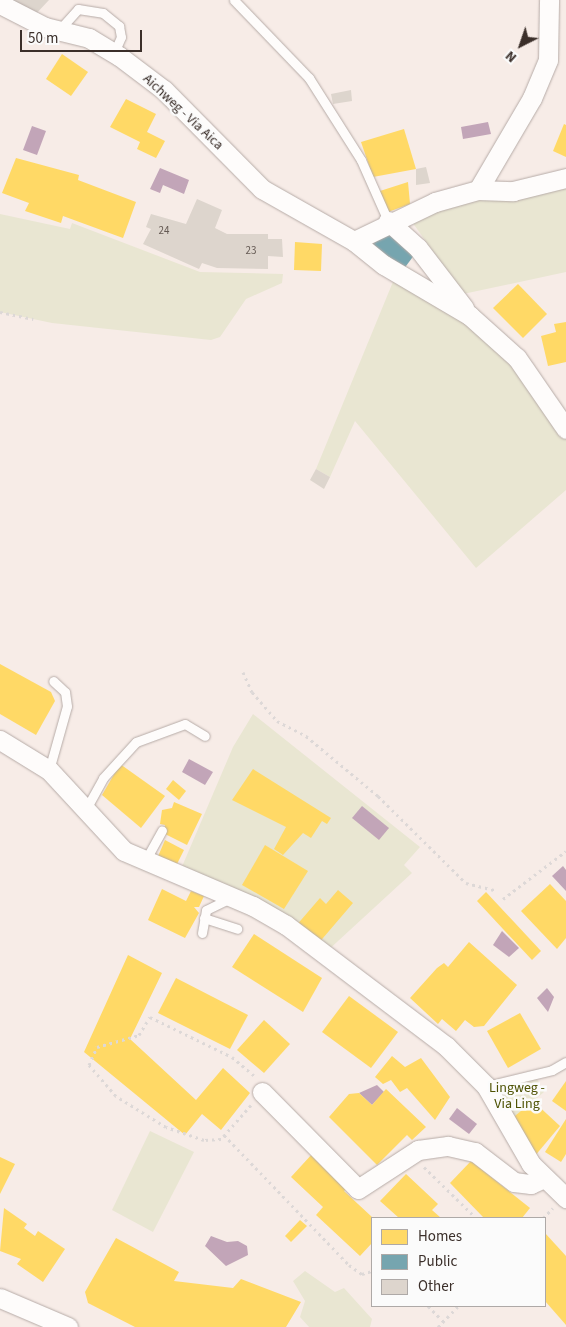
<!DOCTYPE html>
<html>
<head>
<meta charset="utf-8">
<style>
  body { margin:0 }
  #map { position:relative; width:566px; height:1327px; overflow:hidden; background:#f7ece7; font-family:"Source Sans 3",sans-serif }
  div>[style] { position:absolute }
  .green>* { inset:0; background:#e9e6d2 }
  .water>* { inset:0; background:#c2a5b8 }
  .homes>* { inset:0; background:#ffd966 }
  .public>* { inset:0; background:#76a5af }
  .building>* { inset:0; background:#ddd5cd }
  .path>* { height:3px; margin-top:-1.5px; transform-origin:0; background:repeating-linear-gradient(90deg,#ddd8d7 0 2.5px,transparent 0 6.5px) }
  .roads { filter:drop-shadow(0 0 1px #b6aba7) drop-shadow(0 0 1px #b6aba7) }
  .service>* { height:9px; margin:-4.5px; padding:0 4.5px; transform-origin:4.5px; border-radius:4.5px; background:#fefcfb }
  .minor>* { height:19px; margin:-9.5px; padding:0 9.5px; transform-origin:9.5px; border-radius:9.5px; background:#fefcfb }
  span { translate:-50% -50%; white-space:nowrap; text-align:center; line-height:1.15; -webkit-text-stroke:5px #fbfbfb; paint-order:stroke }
  .number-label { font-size:11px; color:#655a54 }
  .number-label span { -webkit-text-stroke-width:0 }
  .street-label { font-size:14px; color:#3b2f2a }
  .park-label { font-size:14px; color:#4d5102 }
  .legend { position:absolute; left:371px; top:1217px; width:175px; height:90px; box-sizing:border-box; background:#fbfbfb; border:1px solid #aea9a7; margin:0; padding:6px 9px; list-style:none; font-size:15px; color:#3b2f2a }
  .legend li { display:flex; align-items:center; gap:10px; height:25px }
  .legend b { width:25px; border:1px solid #aea9a7 }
  .north { position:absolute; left:496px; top:20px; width:50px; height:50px; -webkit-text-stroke:4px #fbfbfb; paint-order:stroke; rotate:221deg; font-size:14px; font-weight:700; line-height:20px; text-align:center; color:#3b2f2a }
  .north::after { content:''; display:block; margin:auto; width:18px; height:22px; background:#3b2f2a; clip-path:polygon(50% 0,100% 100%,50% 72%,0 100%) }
  .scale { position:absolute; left:20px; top:30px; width:122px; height:22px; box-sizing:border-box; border:2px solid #3b2f2a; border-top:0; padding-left:6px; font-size:15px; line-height:18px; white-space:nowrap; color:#3b2f2a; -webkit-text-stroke:4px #fbfbfb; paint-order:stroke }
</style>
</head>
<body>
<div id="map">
  <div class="green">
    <i style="clip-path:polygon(566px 186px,566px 272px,463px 294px,410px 219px,471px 201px)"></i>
    <i style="clip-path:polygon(0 214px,70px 229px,72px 223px,200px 272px,283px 274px,282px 283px,246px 299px,220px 337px,211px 340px,52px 323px,0 312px)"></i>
    <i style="clip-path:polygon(397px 272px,469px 315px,566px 429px,566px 490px,476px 568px,355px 421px,330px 477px,316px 469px)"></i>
    <i style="clip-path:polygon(253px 714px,420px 847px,404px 865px,412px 873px,325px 953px,178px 876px,233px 747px)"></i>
    <i style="clip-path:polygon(535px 1075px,544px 1092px,513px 1118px,495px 1087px)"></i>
    <i style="clip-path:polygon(150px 1131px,194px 1152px,153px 1232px,112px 1210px)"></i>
    <i style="clip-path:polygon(305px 1271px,335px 1292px,344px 1288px,372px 1319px,370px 1327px,309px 1327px,300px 1317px,305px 1301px,293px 1281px)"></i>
  </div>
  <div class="water">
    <i style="clip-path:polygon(488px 122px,491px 134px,463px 139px,461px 127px)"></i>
    <i style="clip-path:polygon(32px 126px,46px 131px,37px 155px,23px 150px)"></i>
    <i style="clip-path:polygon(160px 168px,189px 180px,184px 194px,163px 185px,160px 193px,150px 189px)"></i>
    <i style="clip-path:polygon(189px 759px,213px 772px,205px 785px,182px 772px)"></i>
    <i style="clip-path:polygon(362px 806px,389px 828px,379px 840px,352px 818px)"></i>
    <i style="clip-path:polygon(563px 866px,566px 870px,566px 891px,552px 876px)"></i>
    <i style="clip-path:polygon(502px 931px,519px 948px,509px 957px,493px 945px)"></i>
    <i style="clip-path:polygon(547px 988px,554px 997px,548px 1012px,537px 998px)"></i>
    <i style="clip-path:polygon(377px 1085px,384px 1092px,372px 1105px,359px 1093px)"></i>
    <i style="clip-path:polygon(457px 1108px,477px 1124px,469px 1134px,449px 1119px)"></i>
    <i style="clip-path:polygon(211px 1236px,227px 1242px,238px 1241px,247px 1246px,248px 1255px,226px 1266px,205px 1246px)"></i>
  </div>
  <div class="homes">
    <i style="clip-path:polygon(62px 54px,88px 72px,71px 96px,46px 79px)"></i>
    <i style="clip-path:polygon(126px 99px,156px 114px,147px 132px,165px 141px,156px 158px,137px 149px,140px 142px,110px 127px)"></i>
    <i style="clip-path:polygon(564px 124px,566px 125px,566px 157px,553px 151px)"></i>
    <i style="clip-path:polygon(404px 129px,416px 169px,373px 177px,361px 142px)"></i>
    <i style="clip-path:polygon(16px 158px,79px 175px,78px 180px,136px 202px,123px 238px,63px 216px,61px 223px,25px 211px,29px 203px,2px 193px)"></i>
    <i style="clip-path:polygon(408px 182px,410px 204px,388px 212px,380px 191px)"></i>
    <i style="clip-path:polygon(295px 242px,322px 244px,321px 271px,294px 270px)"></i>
    <i style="clip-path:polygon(518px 284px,547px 314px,523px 338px,493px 308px)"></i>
    <i style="clip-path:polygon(566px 322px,566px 362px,548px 366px,541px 336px,556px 332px,554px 324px)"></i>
    <i style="clip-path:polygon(0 664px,51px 692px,55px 701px,36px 735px,0 714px)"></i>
    <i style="clip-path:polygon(120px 764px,165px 796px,141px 828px,102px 795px)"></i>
    <i style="clip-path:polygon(253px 769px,331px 818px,327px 824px,322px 821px,311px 838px,303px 833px,283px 855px,274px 849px,286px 827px,232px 800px)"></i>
    <i style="clip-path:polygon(173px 780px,186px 791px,179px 800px,166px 789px)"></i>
    <i style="clip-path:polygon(174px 802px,202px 814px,187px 845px,163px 833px,165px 825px,160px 824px,162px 810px,172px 808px)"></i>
    <i style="clip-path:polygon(165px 840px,184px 850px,174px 870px,156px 861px)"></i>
    <i style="clip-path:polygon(265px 845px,308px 871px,284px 909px,242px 885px)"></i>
    <i style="clip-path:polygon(550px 884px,566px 901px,566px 938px,557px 949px,521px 911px)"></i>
    <i style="clip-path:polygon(162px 889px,186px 901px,191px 891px,204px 896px,199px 907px,194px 907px,199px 913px,185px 938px,148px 920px)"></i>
    <i style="clip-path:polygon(338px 890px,353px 903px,317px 945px,295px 927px,320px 898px,326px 904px)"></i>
    <i style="clip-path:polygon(486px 892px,541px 951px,532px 960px,477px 901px)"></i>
    <i style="clip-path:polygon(254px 934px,322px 978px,303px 1012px,232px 967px)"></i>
    <i style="clip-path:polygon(469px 942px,517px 985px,484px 1026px,474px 1027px,465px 1020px,456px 1031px,442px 1019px,438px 1024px,410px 998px,437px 968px,444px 963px,448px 967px)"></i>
    <i style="clip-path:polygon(128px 955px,162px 973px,130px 1039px,196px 1100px,223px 1068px,250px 1093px,221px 1130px,202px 1114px,185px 1135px,84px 1052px)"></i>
    <i style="clip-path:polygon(176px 978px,248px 1015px,230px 1049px,158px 1013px)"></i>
    <i style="clip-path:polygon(349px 996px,398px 1032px,371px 1068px,322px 1032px)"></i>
    <i style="clip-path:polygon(520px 1013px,541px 1049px,508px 1068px,487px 1031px)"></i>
    <i style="clip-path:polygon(264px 1020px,290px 1044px,264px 1073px,237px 1050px)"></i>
    <i style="clip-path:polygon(392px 1056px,405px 1067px,421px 1058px,450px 1097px,435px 1120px,407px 1088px,400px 1092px,391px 1080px,383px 1084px,375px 1077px)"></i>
    <i style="clip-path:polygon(566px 1081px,566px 1111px,552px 1101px)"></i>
    <i style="clip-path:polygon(386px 1089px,426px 1127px,412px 1140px,407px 1135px,377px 1165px,329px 1117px,349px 1094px,359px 1093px,372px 1105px)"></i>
    <i style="clip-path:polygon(533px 1101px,560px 1126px,534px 1157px,510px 1120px)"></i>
    <i style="clip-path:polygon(566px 1119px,566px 1154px,561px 1162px,545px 1152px)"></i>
    <i style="clip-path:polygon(313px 1153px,349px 1187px,344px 1191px,372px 1217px,372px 1243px,360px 1256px,316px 1215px,323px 1207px,291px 1177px)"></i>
    <i style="clip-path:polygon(0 1157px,15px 1164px,0 1194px)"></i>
    <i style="clip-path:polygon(471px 1161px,530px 1208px,522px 1218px,484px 1218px,450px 1183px)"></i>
    <i style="clip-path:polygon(406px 1174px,438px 1204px,432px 1210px,441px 1218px,399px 1218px,380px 1201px)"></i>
    <i style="clip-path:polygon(4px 1208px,27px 1224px,24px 1228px,35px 1236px,38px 1231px,65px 1249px,43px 1282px,17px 1264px,21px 1259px,0 1251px)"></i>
    <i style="clip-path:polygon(300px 1220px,307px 1226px,291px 1242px,285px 1236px)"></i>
    <i style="clip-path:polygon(545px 1233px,566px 1256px,566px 1325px,545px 1301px)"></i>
    <i style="clip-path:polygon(116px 1238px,179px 1272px,174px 1281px,233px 1288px,241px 1279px,301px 1302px,286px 1327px,135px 1327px,88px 1303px,85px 1292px)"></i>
  </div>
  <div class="public">
    <i style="clip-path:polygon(382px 229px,415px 254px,403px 270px,370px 244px)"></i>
  </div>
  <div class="building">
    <i style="clip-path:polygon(8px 0,49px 0,34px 16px)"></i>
    <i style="clip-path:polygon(351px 90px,352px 101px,333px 104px,331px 94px)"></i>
    <i style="clip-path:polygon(426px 167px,430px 183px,416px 185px,416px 169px)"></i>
    <i style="clip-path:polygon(197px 199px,222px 210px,215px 228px,227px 234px,268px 234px,268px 239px,282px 239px,283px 257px,268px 256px,268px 269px,217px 268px,202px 263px,199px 269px,143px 244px,151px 229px,146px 227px,151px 214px,186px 224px)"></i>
    <i style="clip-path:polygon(316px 469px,330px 477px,324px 489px,310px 480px)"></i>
  </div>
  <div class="path">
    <i style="left:0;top:312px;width:34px;rotate:12deg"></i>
    <i style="left:243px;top:672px;width:22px;rotate:66deg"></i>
    <i style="left:252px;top:692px;width:38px;rotate:49deg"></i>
    <i style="left:277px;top:721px;width:33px;rotate:27deg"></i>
    <i style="left:306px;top:736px;width:94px;rotate:39.8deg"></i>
    <i style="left:378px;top:796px;width:124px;rotate:44.7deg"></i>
    <i style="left:466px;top:883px;width:29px;rotate:14deg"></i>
    <i style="left:503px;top:899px;width:79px;rotate:-37.3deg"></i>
    <i style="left:251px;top:1105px;width:45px;rotate:131.4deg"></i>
    <i style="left:221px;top:1139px;width:17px;rotate:177deg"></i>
    <i style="left:204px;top:1140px;width:40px;rotate:-161.1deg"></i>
    <i style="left:166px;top:1127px;width:59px;rotate:-148.2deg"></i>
    <i style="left:116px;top:1096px;width:41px;rotate:-131.1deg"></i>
    <i style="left:89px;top:1065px;width:20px;rotate:-66deg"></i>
    <i style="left:97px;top:1047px;width:44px;rotate:-15.9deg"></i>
    <i style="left:139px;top:1035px;width:21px;rotate:-59deg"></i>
    <i style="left:150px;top:1017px;width:91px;rotate:26deg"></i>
    <i style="left:232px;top:1057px;width:31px;rotate:40deg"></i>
    <i style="left:224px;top:1135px;width:180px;rotate:46.1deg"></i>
    <i style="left:349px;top:1265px;width:16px;rotate:35deg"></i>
    <i style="left:362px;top:1274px;width:10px;rotate:-17deg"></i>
    <i style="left:424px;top:1167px;width:71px;rotate:44.4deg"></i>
    <i style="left:543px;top:1218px;width:14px;rotate:-45deg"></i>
    <i style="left:428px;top:1306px;width:21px;rotate:45deg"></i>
    <i style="left:438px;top:1327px;width:29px;rotate:-46deg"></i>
  </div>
  <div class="roads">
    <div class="service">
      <i style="left:234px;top:0;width:108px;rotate:46.1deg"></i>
      <i style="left:309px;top:78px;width:97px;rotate:57.6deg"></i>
      <i style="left:361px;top:160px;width:67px;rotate:66.1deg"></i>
      <i style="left:60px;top:29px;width:27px;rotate:-48deg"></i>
      <i style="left:78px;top:9px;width:25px;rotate:9deg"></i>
      <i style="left:103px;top:13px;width:21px;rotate:39deg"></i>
      <i style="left:119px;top:26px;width:11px;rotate:80deg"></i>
      <i style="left:121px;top:37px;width:17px;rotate:114deg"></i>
      <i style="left:49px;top:770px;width:66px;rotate:-74.3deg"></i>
      <i style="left:67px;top:706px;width:14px;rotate:-98deg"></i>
      <i style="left:65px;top:692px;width:16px;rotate:-137deg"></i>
      <i style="left:86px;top:809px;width:35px;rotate:-61deg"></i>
      <i style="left:103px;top:778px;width:49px;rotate:-47.5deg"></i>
      <i style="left:136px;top:742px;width:52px;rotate:-20.2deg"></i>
      <i style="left:185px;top:724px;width:23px;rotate:31deg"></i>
      <i style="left:145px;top:861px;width:35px;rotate:-61deg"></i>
      <i style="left:204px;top:918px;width:35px;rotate:18deg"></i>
      <i style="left:202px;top:933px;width:23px;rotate:-80deg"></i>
      <i style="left:206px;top:910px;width:28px;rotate:-26deg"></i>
      <i style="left:486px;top:1086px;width:68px;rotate:-13.6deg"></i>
      <i style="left:552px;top:1070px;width:16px;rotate:-30deg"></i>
    </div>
    <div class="minor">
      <i style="left:0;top:4px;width:51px;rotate:27.1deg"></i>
      <i style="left:45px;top:27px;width:45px;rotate:14deg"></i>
      <i style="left:89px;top:38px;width:35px;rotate:31deg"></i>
      <i style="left:119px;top:56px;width:56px;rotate:37.1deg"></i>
      <i style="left:164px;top:90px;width:139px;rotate:45.3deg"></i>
      <i style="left:262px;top:189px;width:106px;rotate:29.5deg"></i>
      <i style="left:354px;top:241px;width:38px;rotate:39deg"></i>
      <i style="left:384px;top:265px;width:99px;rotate:30.5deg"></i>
      <i style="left:469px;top:315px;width:64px;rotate:41.9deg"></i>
      <i style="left:517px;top:358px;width:86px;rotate:55.4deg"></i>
      <i style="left:478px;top:190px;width:107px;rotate:-59.6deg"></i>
      <i style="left:532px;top:98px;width:41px;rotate:-67.2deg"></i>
      <i style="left:548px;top:60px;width:60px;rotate:-89deg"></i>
      <i style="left:388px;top:221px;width:40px;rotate:42deg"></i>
      <i style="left:418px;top:248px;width:76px;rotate:52.5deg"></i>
      <i style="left:354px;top:241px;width:90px;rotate:-25.7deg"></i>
      <i style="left:435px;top:202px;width:45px;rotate:-15.6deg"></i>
      <i style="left:478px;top:190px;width:35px;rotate:2deg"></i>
      <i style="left:513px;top:191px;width:55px;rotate:-13.8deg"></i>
      <i style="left:0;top:740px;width:57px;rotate:31.5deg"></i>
      <i style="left:49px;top:770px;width:110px;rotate:47.2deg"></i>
      <i style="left:124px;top:851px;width:140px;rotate:23.1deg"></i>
      <i style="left:253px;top:906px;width:38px;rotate:30deg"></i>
      <i style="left:286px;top:925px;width:201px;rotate:37.1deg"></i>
      <i style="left:446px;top:1046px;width:57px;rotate:45deg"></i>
      <i style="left:486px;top:1086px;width:90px;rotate:60deg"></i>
      <i style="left:531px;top:1164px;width:49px;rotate:44.2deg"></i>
      <i style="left:262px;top:1092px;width:136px;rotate:45.3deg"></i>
      <i style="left:358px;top:1189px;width:72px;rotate:-33deg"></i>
      <i style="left:418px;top:1150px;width:30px;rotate:-8deg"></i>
      <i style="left:448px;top:1146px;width:28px;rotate:13deg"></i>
      <i style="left:475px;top:1152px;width:49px;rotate:37.6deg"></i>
      <i style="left:514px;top:1182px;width:17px;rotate:7deg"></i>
      <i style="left:531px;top:1184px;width:14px;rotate:-25deg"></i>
      <i style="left:0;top:1298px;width:74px;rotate:23.1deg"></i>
    </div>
  </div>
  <div class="number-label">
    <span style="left:164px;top:231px">24</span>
    <span style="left:251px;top:251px">23</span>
  </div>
  <div class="street-label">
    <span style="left:183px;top:112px;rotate:43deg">Aichweg - Via Aica</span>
  </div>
  <div class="park-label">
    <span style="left:517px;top:1096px">Lingweg -<br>Via Ling</span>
  </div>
  <ul class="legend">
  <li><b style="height:14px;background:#ffd966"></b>Homes</li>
  <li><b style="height:14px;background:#76a5af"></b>Public</li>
  <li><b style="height:14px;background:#ddd5cd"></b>Other</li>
  </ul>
  <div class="north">N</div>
  <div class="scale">50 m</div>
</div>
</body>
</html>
